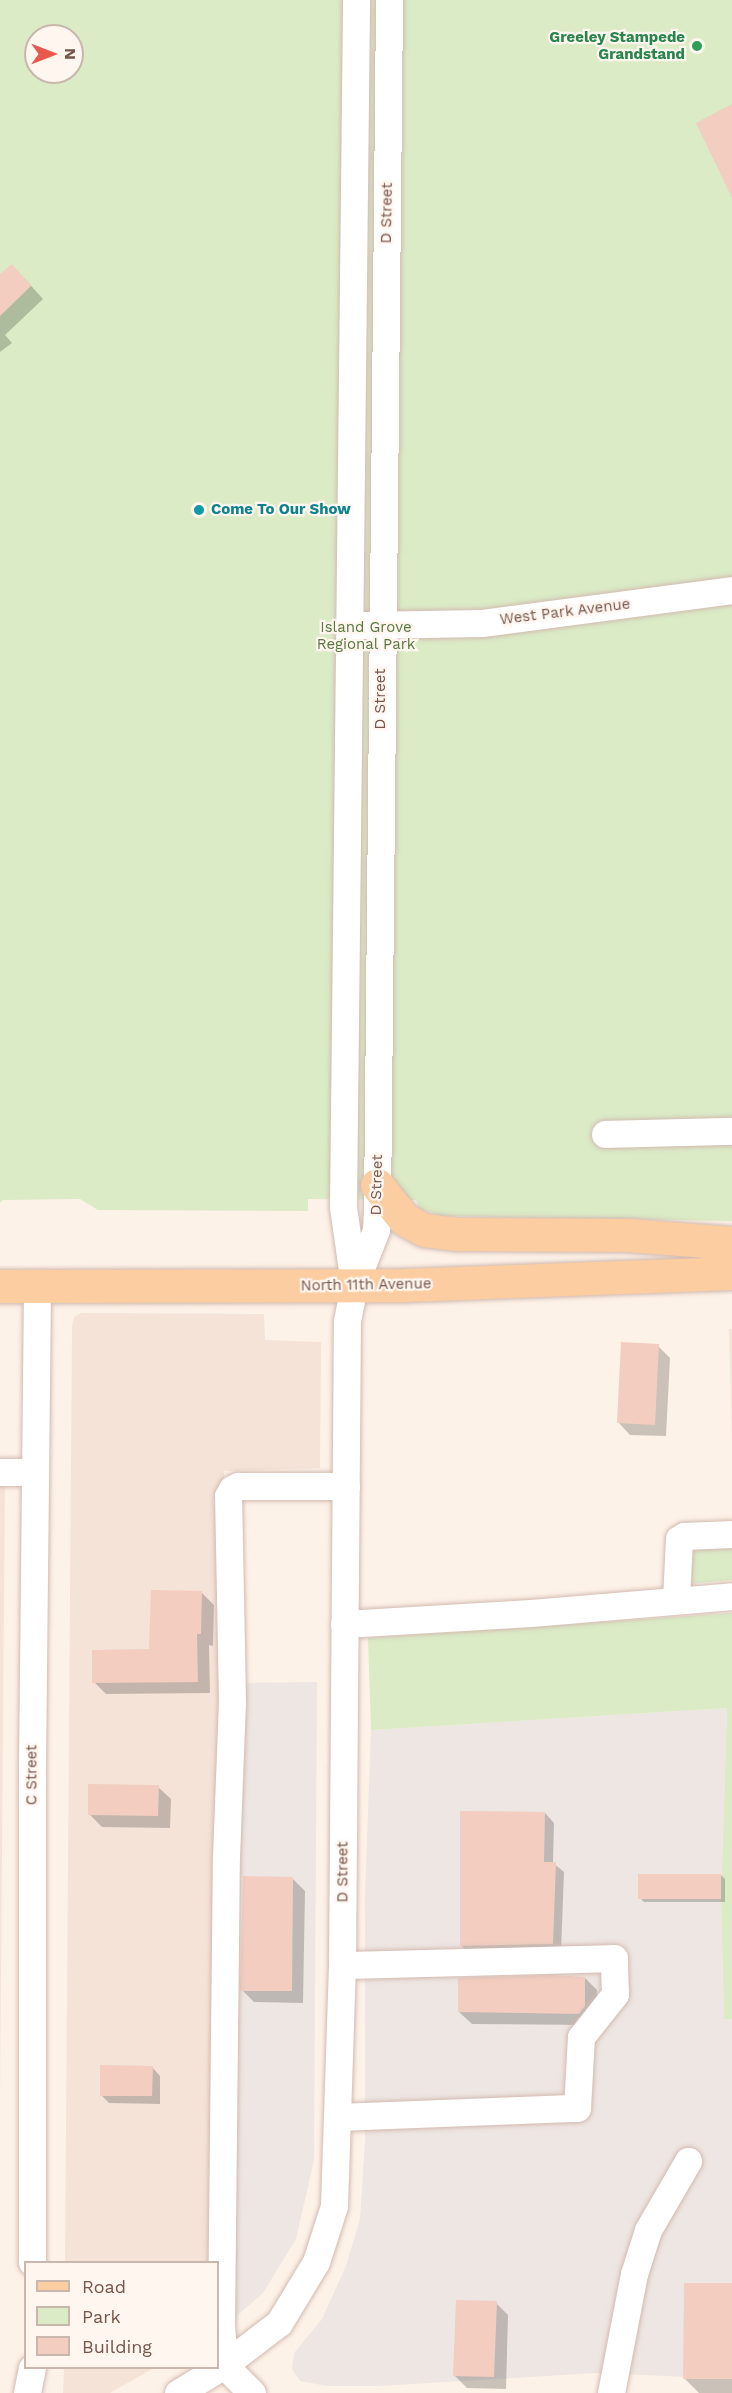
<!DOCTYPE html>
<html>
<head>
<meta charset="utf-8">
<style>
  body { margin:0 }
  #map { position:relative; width:732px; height:2393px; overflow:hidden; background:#fdf2e8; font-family:"Work Sans",sans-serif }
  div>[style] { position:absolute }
  .residential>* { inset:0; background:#f5e3d7 }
  .industrial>* { inset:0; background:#eee6e2 }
  .green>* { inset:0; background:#daebc6 }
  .shadow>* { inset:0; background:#0003 }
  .building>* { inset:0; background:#f2cdc0 }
  .roads { filter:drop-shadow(0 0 2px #d2bab0) drop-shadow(0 0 2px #d2bab0) }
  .minor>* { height:27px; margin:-13.5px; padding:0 13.5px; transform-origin:13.5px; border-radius:13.5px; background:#fff }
  .major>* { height:33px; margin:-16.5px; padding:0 16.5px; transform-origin:16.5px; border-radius:16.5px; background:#fbcda1 }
  .dots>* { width:16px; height:16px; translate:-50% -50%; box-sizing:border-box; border:3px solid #fff6ef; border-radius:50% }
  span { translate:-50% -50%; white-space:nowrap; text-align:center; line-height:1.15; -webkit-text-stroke:4.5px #fff6ef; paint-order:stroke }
  .leisure-label { font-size:15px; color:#27864d; font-weight:700 }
  .right { translate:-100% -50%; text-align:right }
  .street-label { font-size:15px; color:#78554b }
  .culture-label { font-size:15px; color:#0d838f; font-weight:700 }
  .left { translate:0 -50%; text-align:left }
  .park-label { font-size:15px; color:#587841 }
  .legend { position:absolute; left:24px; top:2261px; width:195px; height:108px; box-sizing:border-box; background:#fff6ef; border:2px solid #c9b6ad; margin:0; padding:8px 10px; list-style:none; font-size:18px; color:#78554b }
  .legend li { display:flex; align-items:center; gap:12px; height:30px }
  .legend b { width:30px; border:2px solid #c9b6ad }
  .north { position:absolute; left:24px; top:24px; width:60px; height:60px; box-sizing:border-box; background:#fff6ef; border:2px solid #c9b6ad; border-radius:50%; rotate:90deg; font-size:16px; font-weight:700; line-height:24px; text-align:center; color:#78554b }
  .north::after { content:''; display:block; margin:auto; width:21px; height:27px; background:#e7594d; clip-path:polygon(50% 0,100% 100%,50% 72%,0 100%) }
</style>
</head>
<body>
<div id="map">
  <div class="residential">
    <i style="clip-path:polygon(81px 1313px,264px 1314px,265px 1340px,321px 1342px,320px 1468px,224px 1471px,213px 2262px,65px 2262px,72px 1327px,74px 1317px)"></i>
    <i style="clip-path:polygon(729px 1329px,732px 1329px,732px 1445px)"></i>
    <i style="clip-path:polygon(0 1483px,5px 1483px,0 2102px)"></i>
    <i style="clip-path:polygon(64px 2368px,154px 2368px,110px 2393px,63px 2393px)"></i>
  </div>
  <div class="industrial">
    <i style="clip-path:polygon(317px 1682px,314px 2160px,296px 2239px,263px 2293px,230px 2322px,237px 1683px)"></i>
    <i style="clip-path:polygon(727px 1708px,721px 1899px,724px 2019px,732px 2019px,732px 2379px,598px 2373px,378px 2386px,327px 2386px,300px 2381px,292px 2369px,294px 2353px,322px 2319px,346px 2266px,360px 2219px,365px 2141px,365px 1894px,371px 1730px)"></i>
  </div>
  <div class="green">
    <i style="clip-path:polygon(evenodd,0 0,732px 0,732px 1221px,441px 1216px,419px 1208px,416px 1200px,308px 1199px,308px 1211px,98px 1210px,80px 1199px,3px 1200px,0 1203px,0 0,36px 36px,72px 36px,72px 72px,36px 72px,36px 36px)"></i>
    <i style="clip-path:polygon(732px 1539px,732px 1580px,686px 1584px,688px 1545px)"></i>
    <i style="clip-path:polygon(732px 1613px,732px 2019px,724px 2019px,721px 1899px,727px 1708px,371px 1730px,368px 1638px)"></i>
  </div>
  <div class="shadow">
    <i style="clip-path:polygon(0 276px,24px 278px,43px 299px,5px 335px,12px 343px,0 352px)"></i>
    <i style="clip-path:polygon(658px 1346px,670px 1358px,666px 1436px,630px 1435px,618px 1422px)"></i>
    <i style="clip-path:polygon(202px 1593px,214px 1605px,213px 1646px,209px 1645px,210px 1693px,106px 1694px,94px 1682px,150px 1650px)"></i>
    <i style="clip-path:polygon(158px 1787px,171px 1799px,170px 1828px,102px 1827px,89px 1814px)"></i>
    <i style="clip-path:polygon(545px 1813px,554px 1823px,553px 1863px,564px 1872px,561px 1952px,471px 1955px,462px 1946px)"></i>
    <i style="clip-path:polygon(721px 1875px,725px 1879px,725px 1902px,644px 1902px,640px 1898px)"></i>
    <i style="clip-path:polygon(292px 1878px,305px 1891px,303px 2003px,254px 2002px,242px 1990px)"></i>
    <i style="clip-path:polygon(585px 1978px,597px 1990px,597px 2019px,592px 2025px,472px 2024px,459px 2012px)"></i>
    <i style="clip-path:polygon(152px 2067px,160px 2076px,160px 2104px,109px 2103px,101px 2095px)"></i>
    <i style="clip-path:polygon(732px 2284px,732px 2393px,699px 2393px,685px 2379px)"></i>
    <i style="clip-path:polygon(496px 2303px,508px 2315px,506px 2389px,467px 2388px,455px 2376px)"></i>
  </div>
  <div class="building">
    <i style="clip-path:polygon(732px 104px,732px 198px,696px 123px)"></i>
    <i style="clip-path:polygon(12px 264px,31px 286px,0 316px,0 274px)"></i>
    <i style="clip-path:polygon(621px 1342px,659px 1344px,655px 1425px,617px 1423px)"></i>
    <i style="clip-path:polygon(151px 1590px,202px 1591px,201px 1634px,197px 1634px,198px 1682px,92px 1683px,92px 1650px,149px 1649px)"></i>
    <i style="clip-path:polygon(88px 1784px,159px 1785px,158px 1816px,88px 1815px)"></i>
    <i style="clip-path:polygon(460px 1811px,545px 1812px,544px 1862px,556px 1862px,553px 1944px,460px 1946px)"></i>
    <i style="clip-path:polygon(638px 1874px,721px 1874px,721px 1899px,638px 1899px)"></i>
    <i style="clip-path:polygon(243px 1876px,293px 1877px,292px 1991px,240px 1991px)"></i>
    <i style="clip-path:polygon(552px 1975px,585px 1977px,585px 2006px,579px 2014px,458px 2012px,458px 1978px)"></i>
    <i style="clip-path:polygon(100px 2065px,153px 2066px,152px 2096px,100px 2096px)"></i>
    <i style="clip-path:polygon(684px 2283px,732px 2283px,732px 2379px,683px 2379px)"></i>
    <i style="clip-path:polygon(456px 2300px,497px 2301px,494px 2377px,453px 2376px)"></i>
  </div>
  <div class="roads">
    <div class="minor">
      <i style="left:364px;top:625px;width:118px;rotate:-1deg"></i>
      <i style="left:482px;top:623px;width:252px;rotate:-7.5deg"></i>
      <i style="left:605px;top:1134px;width:127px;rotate:-1.4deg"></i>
      <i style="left:354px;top:1284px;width:78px;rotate:-98.1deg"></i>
      <i style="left:343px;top:1207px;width:1207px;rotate:-89.38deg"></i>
      <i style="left:0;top:1472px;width:35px"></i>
      <i style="left:676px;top:1600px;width:61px;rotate:-87.2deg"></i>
      <i style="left:679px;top:1539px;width:6px;rotate:-31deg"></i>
      <i style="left:684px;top:1536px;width:48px;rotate:-2.4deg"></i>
      <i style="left:344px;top:1624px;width:187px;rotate:-3.4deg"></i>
      <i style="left:531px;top:1613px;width:202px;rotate:-4.8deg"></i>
      <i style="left:338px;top:2117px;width:239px;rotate:-2.2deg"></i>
      <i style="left:577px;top:2108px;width:71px;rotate:-86.8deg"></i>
      <i style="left:581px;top:2037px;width:55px;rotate:-51.7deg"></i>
      <i style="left:615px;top:1994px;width:36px;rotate:-92deg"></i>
      <i style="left:614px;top:1958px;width:272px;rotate:178.5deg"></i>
      <i style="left:32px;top:2262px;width:496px;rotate:-90deg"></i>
      <i style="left:32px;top:1766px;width:479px;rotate:-89.4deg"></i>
      <i style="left:27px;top:2393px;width:25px;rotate:-79deg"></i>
      <i style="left:178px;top:2393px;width:54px;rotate:-31.3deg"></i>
      <i style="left:224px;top:2365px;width:69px;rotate:-37.4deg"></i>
      <i style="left:279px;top:2323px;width:71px;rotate:-58.8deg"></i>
      <i style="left:316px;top:2262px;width:59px;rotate:-72.2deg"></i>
      <i style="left:334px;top:2206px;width:241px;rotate:-88.1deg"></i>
      <i style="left:342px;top:1965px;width:644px;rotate:-89.56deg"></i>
      <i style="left:347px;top:1321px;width:36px;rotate:-79deg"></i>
      <i style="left:354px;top:1286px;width:60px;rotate:-68.6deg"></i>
      <i style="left:376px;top:1230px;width:22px;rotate:-87deg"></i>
      <i style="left:377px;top:1208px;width:1208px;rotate:-89.43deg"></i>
      <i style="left:252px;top:2393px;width:40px;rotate:-135deg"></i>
      <i style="left:224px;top:2365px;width:41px;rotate:-94.2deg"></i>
      <i style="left:221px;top:2324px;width:467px;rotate:-89.4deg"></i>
      <i style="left:226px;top:1857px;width:156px;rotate:-87.8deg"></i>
      <i style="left:232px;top:1701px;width:205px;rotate:-91.1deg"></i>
      <i style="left:228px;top:1496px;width:8px;rotate:-60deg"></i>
      <i style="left:232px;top:1489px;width:7px;rotate:-27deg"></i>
      <i style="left:238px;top:1486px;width:108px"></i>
      <i style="left:611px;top:2393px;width:121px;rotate:-79.1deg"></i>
      <i style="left:634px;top:2274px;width:46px;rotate:-72.3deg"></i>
      <i style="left:648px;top:2230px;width:80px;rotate:-59.9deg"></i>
    </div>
    <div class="major">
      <i style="left:377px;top:1185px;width:43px;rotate:51.5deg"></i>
      <i style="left:404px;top:1219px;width:23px;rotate:29deg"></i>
      <i style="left:424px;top:1230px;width:34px;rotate:7deg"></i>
      <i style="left:458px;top:1234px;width:170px;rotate:0.3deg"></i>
      <i style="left:628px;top:1235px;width:104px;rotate:4.4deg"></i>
      <i style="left:0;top:1286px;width:406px;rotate:-0.1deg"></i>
      <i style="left:406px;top:1285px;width:326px;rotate:-2.1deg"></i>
    </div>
  </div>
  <div class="dots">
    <i style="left:697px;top:46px;background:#2e9e5b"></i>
    <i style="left:199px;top:510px;background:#0f9aa8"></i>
  </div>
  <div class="leisure-label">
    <span class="right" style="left:685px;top:46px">Greeley Stampede<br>Grandstand</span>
  </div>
  <div class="street-label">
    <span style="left:387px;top:213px;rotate:-89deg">D Street</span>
    <span style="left:565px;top:612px;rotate:-7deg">West Park Avenue</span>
    <span style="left:381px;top:699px;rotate:-90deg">D Street</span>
    <span style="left:377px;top:1185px;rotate:-89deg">D Street</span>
    <span style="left:366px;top:1285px;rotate:-1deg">North 11th Avenue</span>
    <span style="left:32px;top:1775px;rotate:-90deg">C Street</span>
    <span style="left:343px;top:1872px;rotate:-90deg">D Street</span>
  </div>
  <div class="culture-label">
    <span class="left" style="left:211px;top:510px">Come To Our Show</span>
  </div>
  <div class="park-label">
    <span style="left:366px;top:636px">Island Grove<br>Regional Park</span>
  </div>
  <ul class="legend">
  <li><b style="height:8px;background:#fbcda1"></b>Road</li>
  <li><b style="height:16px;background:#daebc6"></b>Park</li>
  <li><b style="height:16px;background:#f2cdc0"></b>Building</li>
  </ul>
  <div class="north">N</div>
</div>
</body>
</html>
